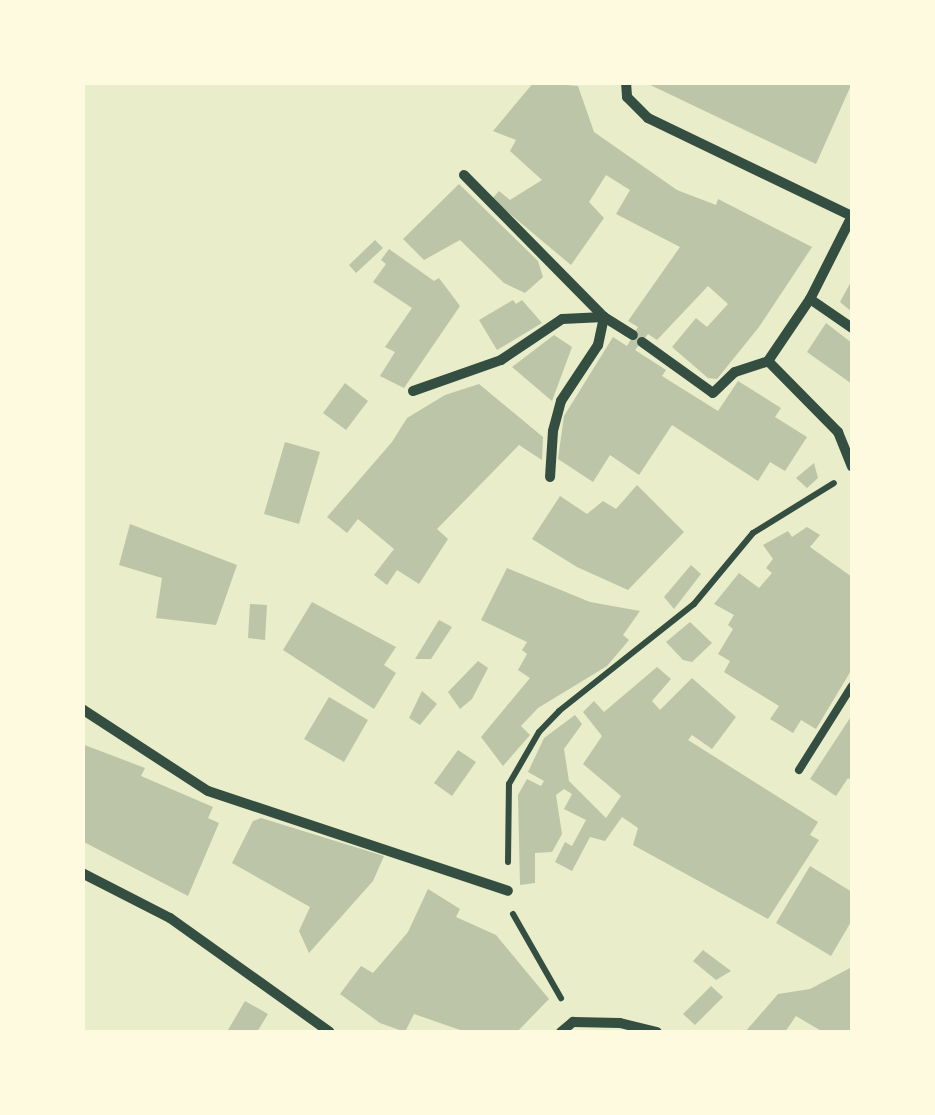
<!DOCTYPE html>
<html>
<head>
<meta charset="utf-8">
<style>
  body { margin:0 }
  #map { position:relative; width:935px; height:1115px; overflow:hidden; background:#e9edc9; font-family:"Playfair Display",serif }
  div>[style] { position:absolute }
  .building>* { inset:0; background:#bcc5a7 }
  .path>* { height:6px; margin:-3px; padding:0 3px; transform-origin:3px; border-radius:3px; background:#344e41 }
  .service>* { height:8px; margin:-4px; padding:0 4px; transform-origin:4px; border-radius:4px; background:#344e41 }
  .minor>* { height:10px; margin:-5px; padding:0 5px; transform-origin:5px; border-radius:5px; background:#344e41 }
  span { translate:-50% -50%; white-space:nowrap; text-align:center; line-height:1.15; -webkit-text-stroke:8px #fefae0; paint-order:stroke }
  .frame { position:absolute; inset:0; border:85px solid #fefae0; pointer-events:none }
</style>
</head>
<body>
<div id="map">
  <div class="building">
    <i style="clip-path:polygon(534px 82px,578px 86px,594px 132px,677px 190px,716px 205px,718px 199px,812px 247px,759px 327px,717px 379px,708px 378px,672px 347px,696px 318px,707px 327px,728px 304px,708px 286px,657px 340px,648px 334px,635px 350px,666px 370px,662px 376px,718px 411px,738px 381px,781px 408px,775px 417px,807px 437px,785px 471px,770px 462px,758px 481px,672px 425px,639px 475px,610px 455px,593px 482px,558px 459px,564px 416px,613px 337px,627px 346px,638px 327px,628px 321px,680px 247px,616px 214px,630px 190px,606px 175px,589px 202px,604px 218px,571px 265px,492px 199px,499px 191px,510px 200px,542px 180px,510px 151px,516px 140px,493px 131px)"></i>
    <i style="clip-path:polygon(644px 82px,852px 82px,852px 83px,816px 164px)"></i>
    <i style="clip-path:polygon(459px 184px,538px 261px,543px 277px,525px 293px,504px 283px,460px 240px,424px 260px,403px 239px)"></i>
    <i style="clip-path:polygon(375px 240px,383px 248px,356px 273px,349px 265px)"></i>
    <i style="clip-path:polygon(389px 249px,434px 281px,439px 278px,460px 306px,404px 388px,380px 376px,395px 352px,385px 347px,412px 308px,373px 282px,386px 264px,381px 260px)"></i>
    <i style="clip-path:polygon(852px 280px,852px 312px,840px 302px)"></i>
    <i style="clip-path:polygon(513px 300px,516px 304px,522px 300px,542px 323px,497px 350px,479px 320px)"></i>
    <i style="clip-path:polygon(826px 323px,852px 343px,852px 384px,807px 352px)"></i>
    <i style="clip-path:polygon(554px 335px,572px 347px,552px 401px,512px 367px)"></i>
    <i style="clip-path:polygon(345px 383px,368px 401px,346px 430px,323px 413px)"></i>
    <i style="clip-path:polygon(479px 384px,543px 437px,542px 460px,519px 445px,437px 529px,448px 539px,419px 584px,397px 570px,387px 585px,374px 575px,394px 549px,358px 519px,347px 533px,327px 517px,392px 442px,407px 418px,445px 395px)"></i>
    <i style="clip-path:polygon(285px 442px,320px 452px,299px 524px,264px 514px)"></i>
    <i style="clip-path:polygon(814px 463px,818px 478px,807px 488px,796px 478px)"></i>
    <i style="clip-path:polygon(637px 485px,684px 532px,628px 590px,577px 567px,532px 539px,560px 496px,587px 514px,603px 501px,616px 509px)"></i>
    <i style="clip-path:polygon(130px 524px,237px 565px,216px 625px,156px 618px,162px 578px,119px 565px)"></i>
    <i style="clip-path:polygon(807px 527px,820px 535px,810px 547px,852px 577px,852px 669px,816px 729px,801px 720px,793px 733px,770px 719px,779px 706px,724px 672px,730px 661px,718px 654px,733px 629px,728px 625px,734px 615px,714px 604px,739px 573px,759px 588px,772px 573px,766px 568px,773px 559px,763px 545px,788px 531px,792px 537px)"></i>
    <i style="clip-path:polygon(691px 565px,701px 574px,674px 609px,664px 597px)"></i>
    <i style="clip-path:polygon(507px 568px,590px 602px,640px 611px,623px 635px,629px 640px,607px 666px,538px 708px,521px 726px,530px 735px,503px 766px,481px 737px,530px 678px,518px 670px,527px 654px,522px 650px,527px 642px,481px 620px)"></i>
    <i style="clip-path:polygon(312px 602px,396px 647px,384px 665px,396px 673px,374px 709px,283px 650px)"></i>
    <i style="clip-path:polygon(250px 604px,267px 605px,265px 640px,248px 638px)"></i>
    <i style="clip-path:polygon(439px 620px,452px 627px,431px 659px,415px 659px)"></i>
    <i style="clip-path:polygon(690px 622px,712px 643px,692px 662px,683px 660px,666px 642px)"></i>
    <i style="clip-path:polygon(478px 661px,488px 668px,472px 699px,460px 709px,448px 692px)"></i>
    <i style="clip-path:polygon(657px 667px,671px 679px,652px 701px,660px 710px,692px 678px,736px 717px,712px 749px,692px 735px,688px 740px,818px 822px,810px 835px,819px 840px,768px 919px,633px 845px,638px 828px,622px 817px,605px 841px,590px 837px,572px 871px,555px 862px,565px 842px,572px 846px,586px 820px,564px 809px,572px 794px,564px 789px,556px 795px,562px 834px,552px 852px,535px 853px,535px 883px,520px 885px,518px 795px,527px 779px,541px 786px,544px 781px,528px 772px,544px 738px,575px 715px,582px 724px,564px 749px,569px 781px,606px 818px,621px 796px,583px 764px,602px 736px,583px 712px,594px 701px,604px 712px)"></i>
    <i style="clip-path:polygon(422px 691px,437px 704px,420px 725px,409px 718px)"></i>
    <i style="clip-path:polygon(329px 697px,368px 720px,344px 762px,304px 739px)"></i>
    <i style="clip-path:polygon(852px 715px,852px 781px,848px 778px,836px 796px,810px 779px)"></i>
    <i style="clip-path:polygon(82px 744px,145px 768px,141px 776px,213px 807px,208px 818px,219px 823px,188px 896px,82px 841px)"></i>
    <i style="clip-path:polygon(458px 750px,476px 762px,452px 796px,434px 783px)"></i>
    <i style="clip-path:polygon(261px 818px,384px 856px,373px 881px,309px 953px,299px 931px,310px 907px,232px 863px,253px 821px)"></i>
    <i style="clip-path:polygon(810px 866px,852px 892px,852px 920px,831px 956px,776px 923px)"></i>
    <i style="clip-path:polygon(428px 889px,460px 909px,456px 917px,496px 935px,549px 999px,517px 1032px,466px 1032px,414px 1014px,405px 1032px,380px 1023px,340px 994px,361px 966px,373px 973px,408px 932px)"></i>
    <i style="clip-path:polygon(703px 950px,731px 971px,716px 980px,693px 961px)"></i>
    <i style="clip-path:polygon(852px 967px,852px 1032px,823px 1032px,796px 1016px,785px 1032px,745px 1032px,778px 994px,810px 989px)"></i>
    <i style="clip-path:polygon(711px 986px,723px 997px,695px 1025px,683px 1014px)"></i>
    <i style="clip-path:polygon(245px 1001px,268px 1014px,257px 1032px,228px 1030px)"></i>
  </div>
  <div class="path">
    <i style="left:508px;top:862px;width:78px;rotate:-89.3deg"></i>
    <i style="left:509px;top:784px;width:60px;rotate:-60deg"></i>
    <i style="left:539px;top:732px;width:29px;rotate:-46deg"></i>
    <i style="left:559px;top:711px;width:172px;rotate:-38.4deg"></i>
    <i style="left:694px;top:604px;width:92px;rotate:-50.3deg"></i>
    <i style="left:753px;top:533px;width:95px;rotate:-31.7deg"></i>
    <i style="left:513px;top:914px;width:97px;rotate:60.3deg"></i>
  </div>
  <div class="service">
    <i style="left:799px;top:770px;width:99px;rotate:-57.8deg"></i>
  </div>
  <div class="minor">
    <i style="left:626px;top:82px;width:15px;rotate:86deg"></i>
    <i style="left:627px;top:97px;width:30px;rotate:45deg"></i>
    <i style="left:648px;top:118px;width:226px;rotate:25.7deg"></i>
    <i style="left:464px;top:175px;width:199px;rotate:45.4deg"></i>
    <i style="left:604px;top:317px;width:34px;rotate:32deg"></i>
    <i style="left:852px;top:216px;width:93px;rotate:116.8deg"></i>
    <i style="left:810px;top:299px;width:75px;rotate:124.1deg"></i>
    <i style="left:768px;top:361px;width:100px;rotate:45.4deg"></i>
    <i style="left:838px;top:432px;width:37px;rotate:68deg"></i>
    <i style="left:810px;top:299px;width:51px;rotate:34.6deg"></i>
    <i style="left:642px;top:342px;width:87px;rotate:35.7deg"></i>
    <i style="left:713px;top:393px;width:30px;rotate:-44deg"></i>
    <i style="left:735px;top:372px;width:35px;rotate:-18deg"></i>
    <i style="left:413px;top:391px;width:93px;rotate:-19.4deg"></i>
    <i style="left:501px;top:360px;width:73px;rotate:-33.9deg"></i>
    <i style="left:562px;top:319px;width:42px;rotate:-2.7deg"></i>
    <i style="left:604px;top:317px;width:29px;rotate:102deg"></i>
    <i style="left:598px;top:345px;width:67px;rotate:123.5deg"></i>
    <i style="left:561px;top:401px;width:31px;rotate:105deg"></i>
    <i style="left:553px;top:431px;width:46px;rotate:93.7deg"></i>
    <i style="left:82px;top:709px;width:150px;rotate:33.1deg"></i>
    <i style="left:208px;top:791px;width:316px;rotate:18.4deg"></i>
    <i style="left:82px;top:873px;width:99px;rotate:27.1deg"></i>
    <i style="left:170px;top:918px;width:196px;rotate:35.5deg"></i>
    <i style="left:561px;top:1032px;width:16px;rotate:-40deg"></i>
    <i style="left:573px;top:1022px;width:47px;rotate:1.2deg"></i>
    <i style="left:620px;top:1023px;width:38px;rotate:14deg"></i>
  </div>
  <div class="frame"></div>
</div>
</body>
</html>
